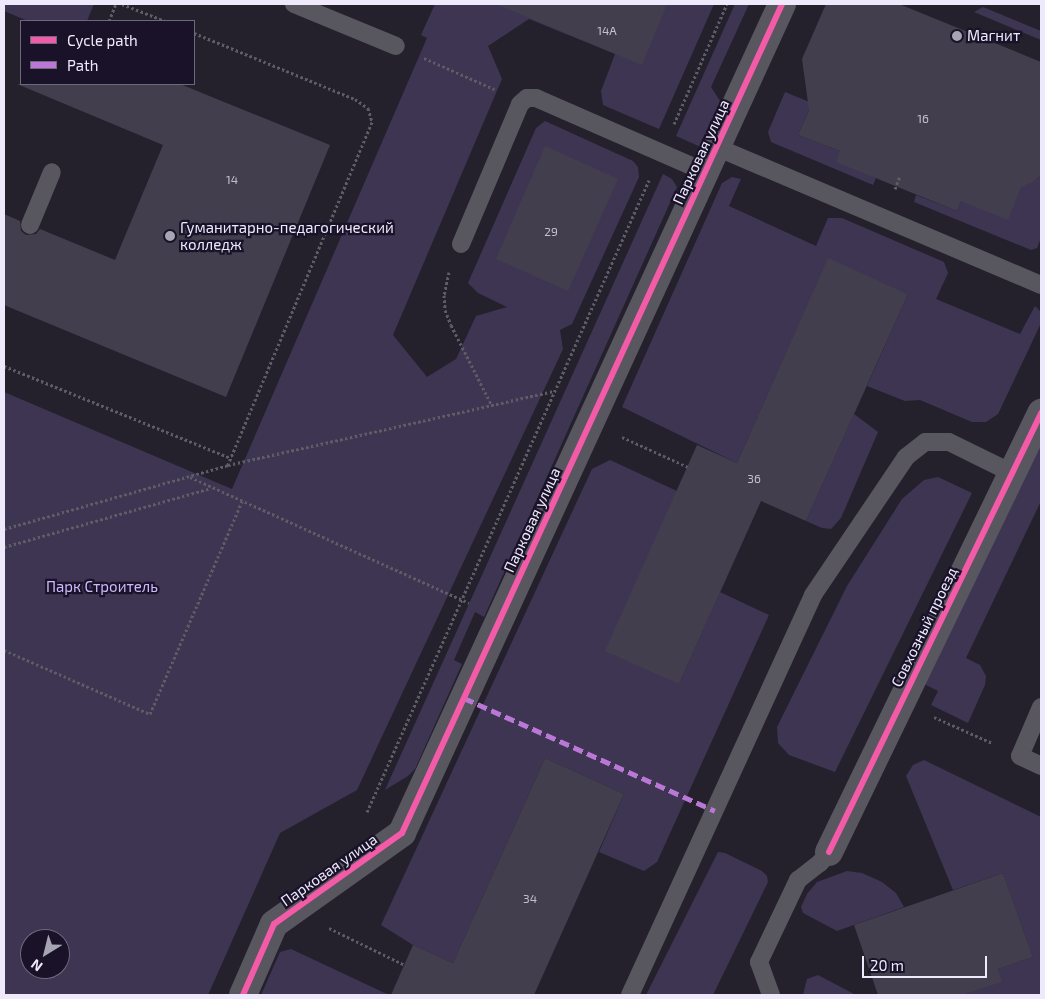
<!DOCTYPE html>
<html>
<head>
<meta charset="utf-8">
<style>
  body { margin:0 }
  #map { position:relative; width:1045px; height:999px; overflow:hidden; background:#24212d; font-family:"Exo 2",sans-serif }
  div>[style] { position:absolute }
  .green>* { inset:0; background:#3e3553 }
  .building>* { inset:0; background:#433e4e }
  .path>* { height:3px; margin-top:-1.5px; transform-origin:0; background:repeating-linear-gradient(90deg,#5e5c64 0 2.5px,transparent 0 5px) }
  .service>* { height:18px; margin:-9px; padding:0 9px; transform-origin:9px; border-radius:9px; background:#58565e }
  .minor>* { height:28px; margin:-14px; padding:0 14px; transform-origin:14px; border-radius:14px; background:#58565e }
  .quiet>* { height:5px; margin-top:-2.5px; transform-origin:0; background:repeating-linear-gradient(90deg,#ba77d6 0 10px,transparent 0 15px) }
  .cycleway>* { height:6px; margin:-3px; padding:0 3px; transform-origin:3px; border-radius:3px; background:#f35aa7 }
  .dots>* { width:14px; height:14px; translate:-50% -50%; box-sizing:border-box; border:2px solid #191229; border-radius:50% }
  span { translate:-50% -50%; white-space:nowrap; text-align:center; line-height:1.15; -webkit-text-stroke:4.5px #191229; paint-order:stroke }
  .number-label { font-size:12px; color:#c3bfd0 }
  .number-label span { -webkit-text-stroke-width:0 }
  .poi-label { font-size:15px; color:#eeeafb }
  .left { translate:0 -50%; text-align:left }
  .street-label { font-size:15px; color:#eeeafb }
  .park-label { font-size:15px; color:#ccbafc }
  .frame { position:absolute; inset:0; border:5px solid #eeeafb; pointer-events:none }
  .legend { position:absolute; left:20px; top:20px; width:175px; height:65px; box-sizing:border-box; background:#191229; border:1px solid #6e687d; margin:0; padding:6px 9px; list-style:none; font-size:15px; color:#eeeafb }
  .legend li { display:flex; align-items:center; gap:10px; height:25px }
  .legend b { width:25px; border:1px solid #6e687d }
  .north { position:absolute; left:20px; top:929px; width:50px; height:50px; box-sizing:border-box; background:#191229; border:1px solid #6e687d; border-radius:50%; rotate:216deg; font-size:14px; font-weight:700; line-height:20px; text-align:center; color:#eeeafb }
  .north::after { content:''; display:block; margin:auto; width:18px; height:22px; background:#a7a4b3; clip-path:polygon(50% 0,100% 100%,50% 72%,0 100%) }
  .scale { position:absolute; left:862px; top:956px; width:125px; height:22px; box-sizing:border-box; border:2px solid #eeeafb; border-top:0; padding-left:6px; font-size:15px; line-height:18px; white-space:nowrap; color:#eeeafb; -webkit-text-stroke:4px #191229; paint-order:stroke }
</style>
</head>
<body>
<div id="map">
  <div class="green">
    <i style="clip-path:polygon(4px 4px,94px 4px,87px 21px,28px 21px,4px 11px)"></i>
    <i style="clip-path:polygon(evenodd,435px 4px,714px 4px,659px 129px,603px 105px,601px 91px,615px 54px,529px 19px,488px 46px,502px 79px,393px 335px,427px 377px,456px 359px,476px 316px,507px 307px,478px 293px,468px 283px,536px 128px,545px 121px,633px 161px,638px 167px,639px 177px,572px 324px,560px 330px,563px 349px,357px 790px,280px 833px,208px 995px,4px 995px,4px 392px,232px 489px,427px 38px,421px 35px,435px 4px,30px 939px,60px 939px,60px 969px,30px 969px,30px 939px)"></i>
    <i style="clip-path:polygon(735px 4px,749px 4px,711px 87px,722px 104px,703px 148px,676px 136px)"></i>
    <i style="clip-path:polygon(983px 7px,1041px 31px,1041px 40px,974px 12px)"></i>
    <i style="clip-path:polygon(785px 92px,812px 103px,798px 135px,840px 151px,876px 178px,873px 185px,771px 142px,768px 132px)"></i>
    <i style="clip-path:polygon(1041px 173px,1041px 238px,1037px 248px,1031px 250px,914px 202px,916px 195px,957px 211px,961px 201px,1028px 184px,1038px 178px)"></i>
    <i style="clip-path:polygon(663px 174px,672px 179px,677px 187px,484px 617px,475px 612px,454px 660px,462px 664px,415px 769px,408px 776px,385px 790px)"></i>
    <i style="clip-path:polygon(732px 177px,741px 179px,729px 206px,816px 246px,828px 218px,842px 218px,944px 262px,948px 273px,936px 299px,1020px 334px,1035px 306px,1041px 312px,1041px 323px,998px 414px,986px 422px,972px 422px,920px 400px,905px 401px,867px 386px,908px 294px,828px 259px,737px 463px,622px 407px,722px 183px)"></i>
    <i style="clip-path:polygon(854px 414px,878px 432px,841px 518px,831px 529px,822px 528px,806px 521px)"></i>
    <i style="clip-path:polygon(1041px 441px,1041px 501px,966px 658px,980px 665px,986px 676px,985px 685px,968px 723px,931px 705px,938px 691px,924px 684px)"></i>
    <i style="clip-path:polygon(610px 460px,677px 491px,679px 684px,720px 592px,769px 615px,657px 862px,644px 871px,599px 852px,624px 794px,545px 758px,453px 963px,413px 945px,381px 925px,592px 469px)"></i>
    <i style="clip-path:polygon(938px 477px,972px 493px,835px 772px,789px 755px,778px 743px,777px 727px,847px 586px,902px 499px,924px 480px)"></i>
    <i style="clip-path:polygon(924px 760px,1041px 817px,1041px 995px,963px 995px,1001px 982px,998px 969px,1033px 957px,1003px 873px,953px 890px,906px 776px,913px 765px)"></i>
    <i style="clip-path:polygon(718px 852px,725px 853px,762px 871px,767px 876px,768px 882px,713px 995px,646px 995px)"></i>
    <i style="clip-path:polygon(847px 871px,862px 873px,882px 882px,896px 893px,904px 907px,837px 931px,803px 913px,801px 907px,807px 894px,817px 882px)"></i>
    <i style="clip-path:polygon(291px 949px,389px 995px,261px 995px,280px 952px)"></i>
    <i style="clip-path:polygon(818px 975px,856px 995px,803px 995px,807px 979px)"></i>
  </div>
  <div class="building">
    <i style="clip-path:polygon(496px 4px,667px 4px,642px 65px)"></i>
    <i style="clip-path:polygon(826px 4px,899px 4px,1041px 62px,1041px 175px,1033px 182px,1021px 187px,1008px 220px,961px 201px,957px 211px,836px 162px,840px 151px,798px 135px,809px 110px,802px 59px)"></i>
    <i style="clip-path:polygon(17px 84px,180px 84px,330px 145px,226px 397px,4px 305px,4px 214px,20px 221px,21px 231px,26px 235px,36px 234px,40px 229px,115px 260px,163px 145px)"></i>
    <i style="clip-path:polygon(545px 146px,618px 179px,568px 291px,496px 259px)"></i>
    <i style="clip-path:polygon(828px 258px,908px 294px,806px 521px,761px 501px,679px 684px,605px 651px,697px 445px,737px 463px)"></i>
    <i style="clip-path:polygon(545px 758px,624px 794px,534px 995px,391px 995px,413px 945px,453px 963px)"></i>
    <i style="clip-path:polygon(1003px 873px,1033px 957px,998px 969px,1002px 982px,963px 995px,878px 995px,854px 925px)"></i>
  </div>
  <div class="path">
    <i style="left:122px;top:4px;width:46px;rotate:21.6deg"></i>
    <i style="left:109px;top:21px;width:18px;rotate:-68deg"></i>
    <i style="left:194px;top:33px;width:174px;rotate:22.3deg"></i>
    <i style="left:355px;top:99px;width:16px;rotate:35deg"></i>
    <i style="left:368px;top:108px;width:15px;rotate:74deg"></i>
    <i style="left:372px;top:122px;width:372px;rotate:112.8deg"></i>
    <i style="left:424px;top:58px;width:77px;rotate:23.9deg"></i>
    <i style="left:674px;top:124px;width:131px;rotate:-66.2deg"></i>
    <i style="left:895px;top:189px;width:14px;rotate:-69deg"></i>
    <i style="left:449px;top:272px;width:24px;rotate:102deg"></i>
    <i style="left:444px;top:295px;width:15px;rotate:86deg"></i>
    <i style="left:445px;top:310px;width:16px;rotate:68deg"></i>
    <i style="left:451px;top:325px;width:89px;rotate:63.1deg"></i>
    <i style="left:4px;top:366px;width:245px;rotate:22.1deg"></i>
    <i style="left:622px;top:437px;width:72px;rotate:24.4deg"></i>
    <i style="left:190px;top:477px;width:306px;rotate:24.3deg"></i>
    <i style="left:4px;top:529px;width:233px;rotate:-15.9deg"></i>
    <i style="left:228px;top:465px;width:333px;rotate:-12.8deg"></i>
    <i style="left:4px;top:547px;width:215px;rotate:-15.9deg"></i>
    <i style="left:4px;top:650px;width:159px;rotate:23.7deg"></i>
    <i style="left:150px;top:714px;width:232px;rotate:-66.6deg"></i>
    <i style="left:934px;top:717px;width:64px;rotate:24.1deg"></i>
    <i style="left:367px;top:812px;width:692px;rotate:-65.95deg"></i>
    <i style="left:329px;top:928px;width:85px;rotate:26deg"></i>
  </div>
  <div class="service">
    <i style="left:294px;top:4px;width:110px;rotate:22.4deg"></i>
    <i style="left:716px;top:147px;width:353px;rotate:23deg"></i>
    <i style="left:30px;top:225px;width:57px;rotate:-67.5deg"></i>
    <i style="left:461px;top:244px;width:152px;rotate:-67.1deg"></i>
    <i style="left:520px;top:104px;width:9px;rotate:-41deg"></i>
    <i style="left:527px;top:98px;width:9px"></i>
    <i style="left:536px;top:98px;width:184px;rotate:23.6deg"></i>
    <i style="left:1041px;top:707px;width:53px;rotate:113.2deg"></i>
    <i style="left:1020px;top:756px;width:23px;rotate:25deg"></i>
    <i style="left:630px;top:995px;width:440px;rotate:-65.4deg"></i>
    <i style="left:813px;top:595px;width:166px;rotate:-56deg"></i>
    <i style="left:906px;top:457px;width:24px;rotate:-38deg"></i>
    <i style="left:925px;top:442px;width:24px"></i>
    <i style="left:949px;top:442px;width:70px;rotate:26.2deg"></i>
    <i style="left:771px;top:995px;width:35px;rotate:-110deg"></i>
    <i style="left:759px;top:962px;width:91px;rotate:-64.6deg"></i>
    <i style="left:798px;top:880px;width:28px;rotate:-38deg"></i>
    <i style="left:820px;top:863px;width:14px;rotate:-51deg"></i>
  </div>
  <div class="minor">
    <i style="left:829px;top:852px;width:488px;rotate:-64.2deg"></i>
    <i style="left:243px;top:995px;width:77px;rotate:-66.4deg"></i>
    <i style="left:274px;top:924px;width:157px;rotate:-35.4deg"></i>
    <i style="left:402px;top:833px;width:912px;rotate:-65.37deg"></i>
  </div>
  <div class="quiet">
    <i style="left:464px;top:698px;width:275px;rotate:24.2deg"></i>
  </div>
  <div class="cycleway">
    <i style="left:829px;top:852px;width:488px;rotate:-64.2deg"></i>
    <i style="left:243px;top:995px;width:77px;rotate:-66.4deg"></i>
    <i style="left:274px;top:924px;width:157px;rotate:-35.4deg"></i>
    <i style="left:402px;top:833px;width:912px;rotate:-65.37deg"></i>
  </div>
  <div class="dots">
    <i style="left:957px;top:36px;background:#a7a4b3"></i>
    <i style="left:170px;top:236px;background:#a7a4b3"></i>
  </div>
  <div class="number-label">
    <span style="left:607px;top:31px">14А</span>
    <span style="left:923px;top:119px">16</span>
    <span style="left:232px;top:180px">14</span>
    <span style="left:551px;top:232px">29</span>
    <span style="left:754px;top:479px">36</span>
    <span style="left:530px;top:899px">34</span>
  </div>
  <div class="poi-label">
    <span class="left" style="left:967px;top:36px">Магнит</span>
    <span class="left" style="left:180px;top:236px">Гуманитарно-педагогический<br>колледж</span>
  </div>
  <div class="street-label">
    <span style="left:701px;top:152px;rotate:-65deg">Парковая улица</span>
    <span style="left:532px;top:520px;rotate:-65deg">Парковая улица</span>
    <span style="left:924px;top:627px;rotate:-64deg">Совхозный проезд</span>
    <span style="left:329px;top:870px;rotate:-35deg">Парковая улица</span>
  </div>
  <div class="park-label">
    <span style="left:102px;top:587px">Парк Строитель</span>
  </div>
  <div class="frame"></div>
  <ul class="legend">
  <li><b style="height:6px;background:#f35aa7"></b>Cycle path</li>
  <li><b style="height:6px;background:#ba77d6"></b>Path</li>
  </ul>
  <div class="north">N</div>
  <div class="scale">20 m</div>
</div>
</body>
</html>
